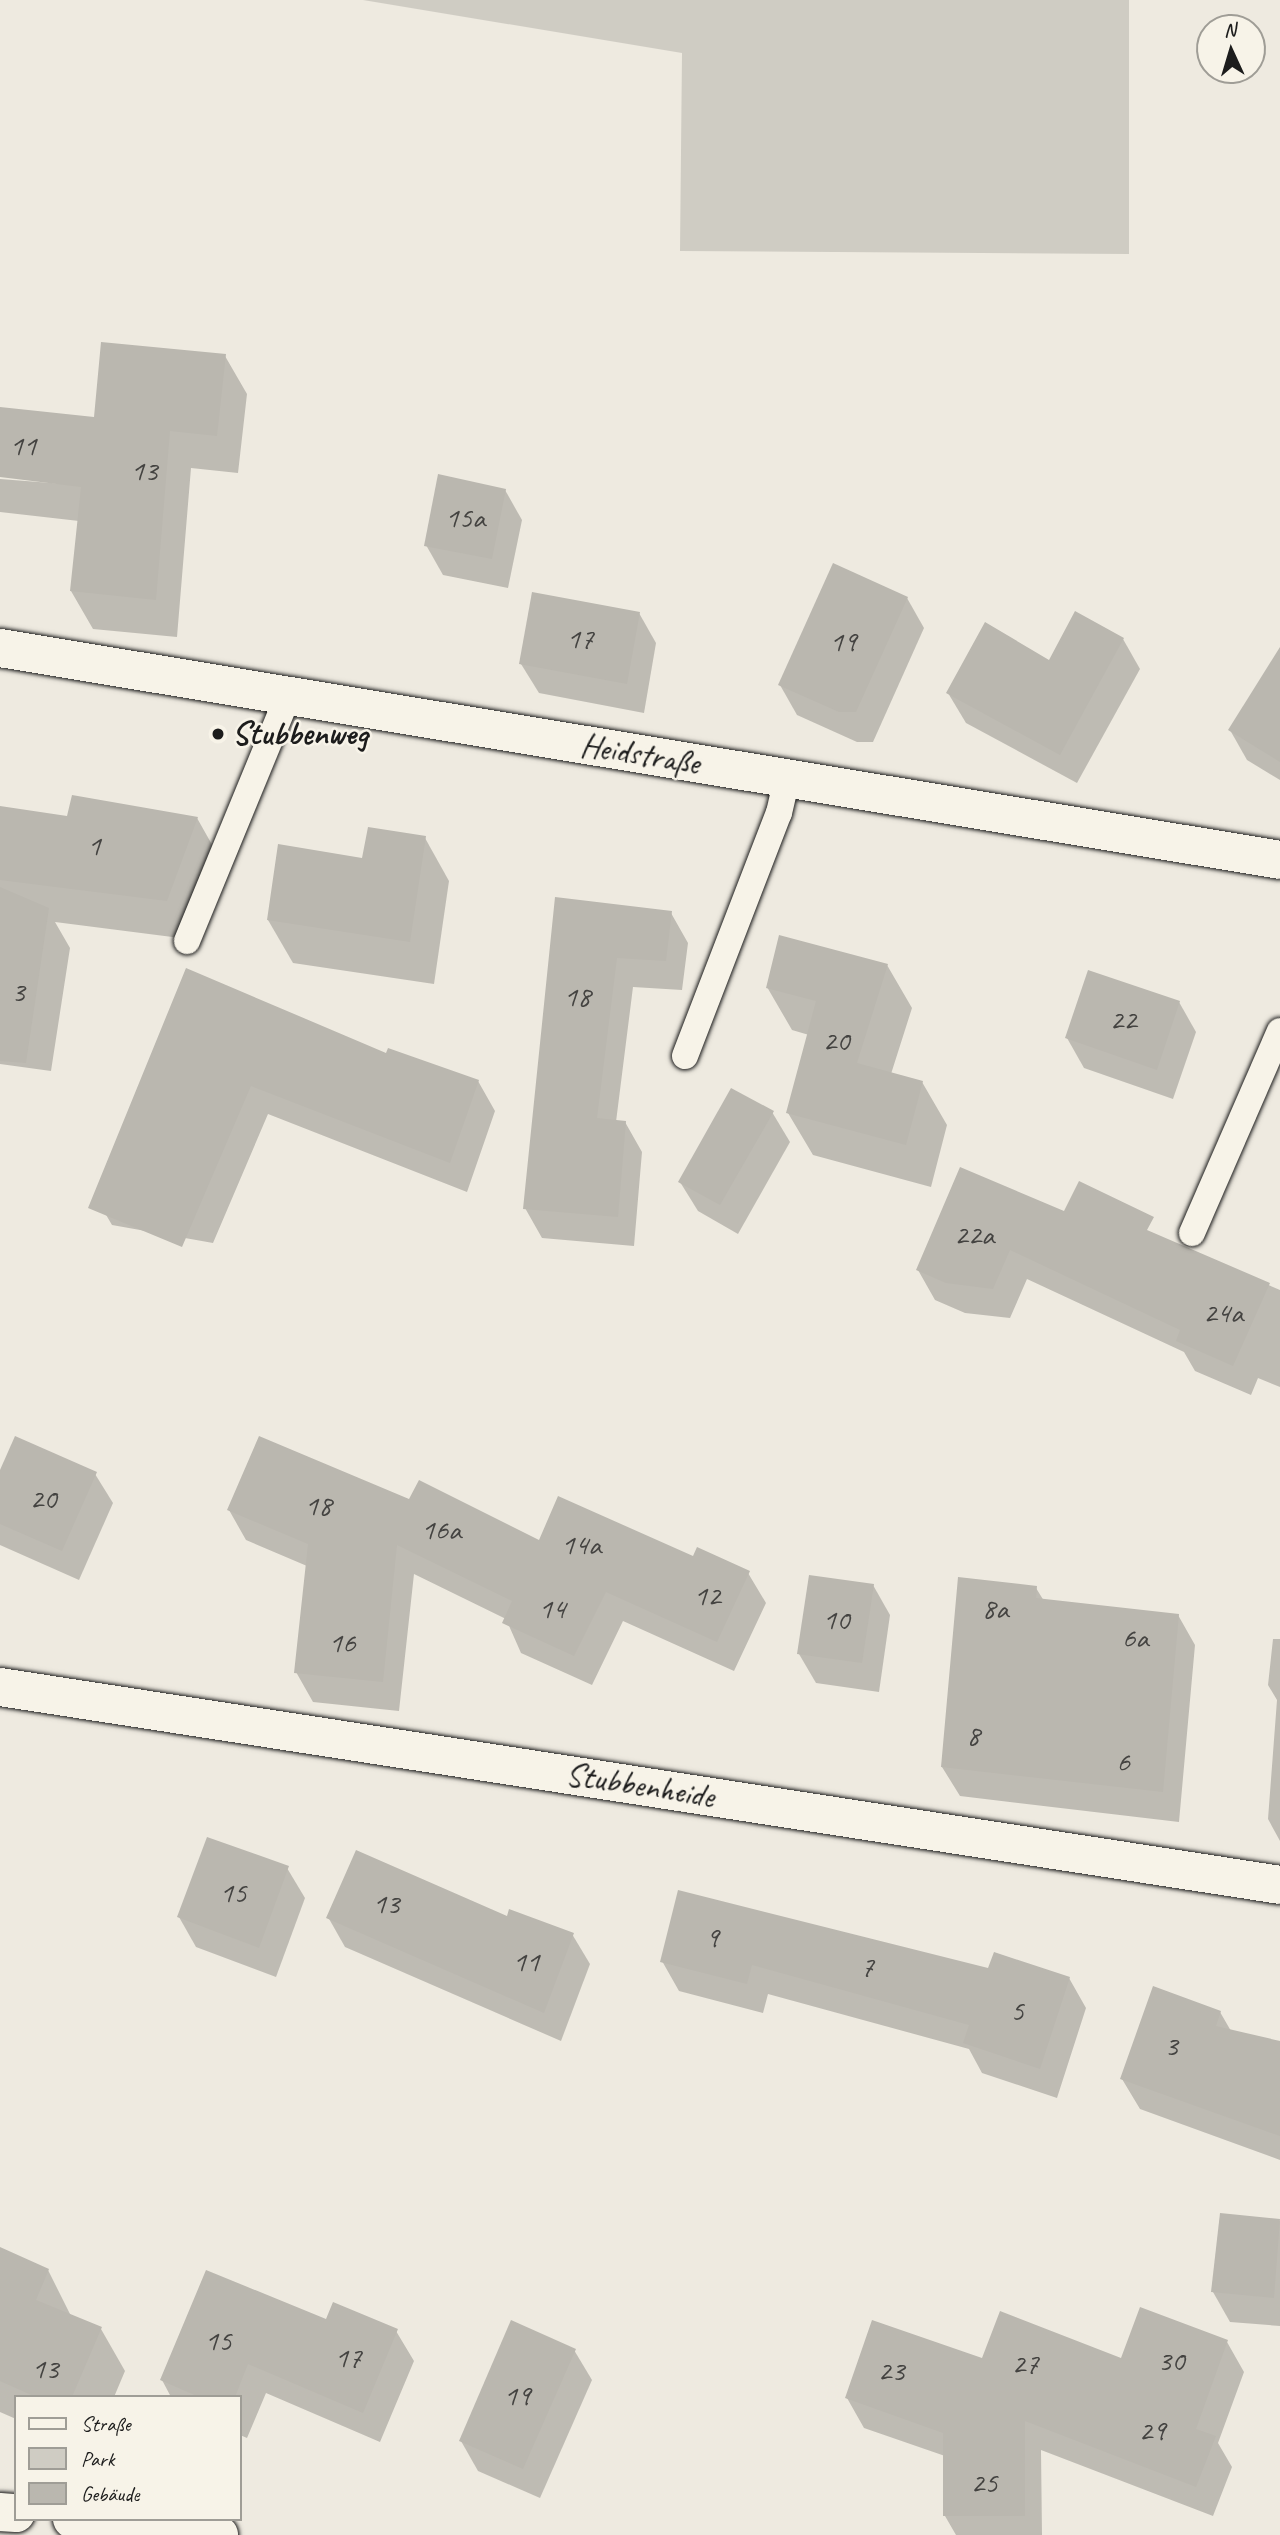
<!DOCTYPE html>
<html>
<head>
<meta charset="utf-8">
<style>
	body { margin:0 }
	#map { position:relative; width:1280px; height:2535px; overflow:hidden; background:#eeeae0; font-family:Caveat,sans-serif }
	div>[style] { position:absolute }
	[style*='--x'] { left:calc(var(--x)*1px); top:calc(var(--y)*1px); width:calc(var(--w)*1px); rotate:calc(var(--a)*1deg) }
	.green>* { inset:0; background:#cfccc3 }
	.shadow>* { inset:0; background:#0003 }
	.building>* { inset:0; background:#bab7af }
	.roads { filter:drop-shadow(0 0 2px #1c1c1c) drop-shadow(0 0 2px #1c1c1c) }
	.service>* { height:26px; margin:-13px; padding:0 13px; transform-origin:13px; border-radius:13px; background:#f7f3e8 }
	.minor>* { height:38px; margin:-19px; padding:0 19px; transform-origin:19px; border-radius:19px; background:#f7f3e8 }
	.tertiary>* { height:38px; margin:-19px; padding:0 19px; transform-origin:19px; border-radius:19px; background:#f7f3e8 }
	.dots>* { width:19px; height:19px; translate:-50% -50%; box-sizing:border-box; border:4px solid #f7f3e8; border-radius:50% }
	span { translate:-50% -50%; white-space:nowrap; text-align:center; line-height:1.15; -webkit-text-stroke:5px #f7f3e8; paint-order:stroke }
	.number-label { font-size:30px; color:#444341 }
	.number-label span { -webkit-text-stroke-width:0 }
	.poi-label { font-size:33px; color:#1c1c1c; font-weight:700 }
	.left { translate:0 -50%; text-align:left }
	.street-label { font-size:33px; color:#1c1c1c }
	.legend { position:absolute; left:14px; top:2395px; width:228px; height:126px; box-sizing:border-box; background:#f7f3e8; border:2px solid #9f9d96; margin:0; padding:9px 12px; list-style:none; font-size:21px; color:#1c1c1c }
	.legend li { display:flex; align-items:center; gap:14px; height:35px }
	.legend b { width:35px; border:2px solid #9f9d96 }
	.north { position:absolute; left:1196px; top:14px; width:70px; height:70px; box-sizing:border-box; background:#f7f3e8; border:2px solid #9f9d96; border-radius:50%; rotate:356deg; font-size:19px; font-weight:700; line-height:28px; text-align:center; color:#1c1c1c }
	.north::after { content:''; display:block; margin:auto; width:24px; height:32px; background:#1c1c1c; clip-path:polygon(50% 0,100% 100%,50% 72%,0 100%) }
</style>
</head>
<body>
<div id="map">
	<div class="green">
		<i style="clip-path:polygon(363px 0,1129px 0,1129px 254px,680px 251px,682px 53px)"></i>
	</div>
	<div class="shadow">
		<i style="clip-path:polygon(225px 356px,247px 394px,238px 473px,191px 468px,177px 637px,93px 629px,71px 591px,79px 521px,0 512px,0 479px,90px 486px,0 475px,0 409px,95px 419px)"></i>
		<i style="clip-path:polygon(505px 490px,522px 520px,508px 588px,443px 575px,426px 545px)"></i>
		<i style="clip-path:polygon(907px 598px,924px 628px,873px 742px,857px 742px,797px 715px,780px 685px)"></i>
		<i style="clip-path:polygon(639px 613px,656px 643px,644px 713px,539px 693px,521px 664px)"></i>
		<i style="clip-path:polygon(1123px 639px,1140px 669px,1077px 783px,966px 723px,948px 693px)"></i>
		<i style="clip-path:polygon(1280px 671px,1280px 780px,1247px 760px,1230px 730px)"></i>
		<i style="clip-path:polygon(0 807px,68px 818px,197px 818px,219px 857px,188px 939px,55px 922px,70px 948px,51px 1071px,0 1064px)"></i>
		<i style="clip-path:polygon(425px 838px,449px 881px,434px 984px,293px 963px,268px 920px,363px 860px)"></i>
		<i style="clip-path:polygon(557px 899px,671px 913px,688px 943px,682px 990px,633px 987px,616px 1122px,625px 1122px,642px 1152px,634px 1246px,542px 1238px,525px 1208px)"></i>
		<i style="clip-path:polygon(887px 965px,912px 1008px,891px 1074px,922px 1082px,947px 1125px,931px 1187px,813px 1155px,788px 1113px,809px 1035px,792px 1030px,767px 987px)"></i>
		<i style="clip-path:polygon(187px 970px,387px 1056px,478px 1081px,495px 1111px,467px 1192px,268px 1114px,213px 1243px,112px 1225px,95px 1196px)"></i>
		<i style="clip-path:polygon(1179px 1002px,1196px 1032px,1173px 1099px,1084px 1068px,1067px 1038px)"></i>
		<i style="clip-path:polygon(772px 1112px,790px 1142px,738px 1234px,698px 1211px,680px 1182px)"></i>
		<i style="clip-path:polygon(1072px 1200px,1280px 1290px,1280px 1387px,1258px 1378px,1251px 1395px,1195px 1371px,1184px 1352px,1027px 1279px,1010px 1318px,965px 1313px,935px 1300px,918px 1270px,1065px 1214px)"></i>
		<i style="clip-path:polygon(0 1474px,95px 1474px,113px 1503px,79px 1580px,0 1545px)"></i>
		<i style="clip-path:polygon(410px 1502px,540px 1542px,694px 1558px,748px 1573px,766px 1603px,734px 1671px,623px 1621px,592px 1685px,521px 1653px,506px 1619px,414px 1574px,399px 1711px,313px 1702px,296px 1672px,307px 1566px,246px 1540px,229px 1510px)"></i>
		<i style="clip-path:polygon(873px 1585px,890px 1615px,879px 1692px,816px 1683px,799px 1654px)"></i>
		<i style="clip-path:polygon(1036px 1588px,1044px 1601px,1178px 1615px,1195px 1645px,1179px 1822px,960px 1796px,942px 1767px)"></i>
		<i style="clip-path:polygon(1273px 1639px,1280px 1639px,1280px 1841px,1268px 1819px,1277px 1700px,1268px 1685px)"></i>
		<i style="clip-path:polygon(287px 1868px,305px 1898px,276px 1977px,196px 1947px,179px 1917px)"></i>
		<i style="clip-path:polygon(328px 1917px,572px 1934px,590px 1964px,561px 2041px,345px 1947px)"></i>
		<i style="clip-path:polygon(662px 1961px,1069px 1978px,1086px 2008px,1057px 2098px,982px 2073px,969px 2049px,768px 1994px,763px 2013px,679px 1991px)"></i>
		<i style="clip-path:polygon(1220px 2012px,1231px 2031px,1280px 2043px,1280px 2160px,1140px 2109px,1122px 2079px)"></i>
		<i style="clip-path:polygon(1221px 2215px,1280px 2221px,1280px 2326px,1230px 2322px,1213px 2292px)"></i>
		<i style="clip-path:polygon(0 2249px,48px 2270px,71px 2316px,101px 2329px,125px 2371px,114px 2397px,16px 2397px,16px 2419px,0 2412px)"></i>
		<i style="clip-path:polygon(327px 2321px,396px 2331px,414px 2361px,380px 2442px,266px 2393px,247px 2438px,240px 2435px,240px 2397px,171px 2397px,162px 2380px)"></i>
		<i style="clip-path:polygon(1227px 2342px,1244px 2372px,1218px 2443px,1232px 2467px,1213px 2516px,1041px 2450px,1042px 2535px,956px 2535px,945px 2516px,945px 2456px,864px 2428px,847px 2398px,983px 2360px,1122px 2360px)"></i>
		<i style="clip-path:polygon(574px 2350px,592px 2380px,540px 2498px,478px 2471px,461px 2441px)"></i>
	</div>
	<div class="building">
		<i style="clip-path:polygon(101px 342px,226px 354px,217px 436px,170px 431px,156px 600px,70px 591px,81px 487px,0 477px,0 407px,94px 417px)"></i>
		<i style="clip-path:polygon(438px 474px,506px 489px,492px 559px,424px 546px)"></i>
		<i style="clip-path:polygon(833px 563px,908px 597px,856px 712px,839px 712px,778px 685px)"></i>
		<i style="clip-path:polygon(532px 592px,640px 612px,627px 684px,519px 664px)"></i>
		<i style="clip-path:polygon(1075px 611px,1124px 638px,1060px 755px,946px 693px,985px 622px,1049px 660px)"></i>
		<i style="clip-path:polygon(1280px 647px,1280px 762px,1228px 730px)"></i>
		<i style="clip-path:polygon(72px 795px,198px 817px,167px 901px,0 880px,0 806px,67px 816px)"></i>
		<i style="clip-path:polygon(368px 827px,426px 836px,410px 942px,267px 920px,278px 844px,362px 858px)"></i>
		<i style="clip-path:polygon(0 887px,49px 908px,26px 1063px,0 1061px)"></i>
		<i style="clip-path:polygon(555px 897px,672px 911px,666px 961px,617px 958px,597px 1118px,626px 1121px,618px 1217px,523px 1209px)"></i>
		<i style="clip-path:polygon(779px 935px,888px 964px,857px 1063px,923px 1081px,906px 1145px,786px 1113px,816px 1001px,766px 988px)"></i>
		<i style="clip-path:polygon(186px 968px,386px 1053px,388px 1048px,479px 1080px,450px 1163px,251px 1086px,182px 1247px,88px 1208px)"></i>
		<i style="clip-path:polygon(1088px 970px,1180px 1001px,1157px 1070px,1065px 1038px)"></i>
		<i style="clip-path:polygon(731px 1088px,774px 1111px,720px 1205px,678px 1182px)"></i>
		<i style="clip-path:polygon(960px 1167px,1064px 1211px,1079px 1181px,1154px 1217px,1147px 1230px,1270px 1283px,1233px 1366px,1176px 1341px,1180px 1330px,1010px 1250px,993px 1289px,946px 1283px,916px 1270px)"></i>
		<i style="clip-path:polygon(15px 1436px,97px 1472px,62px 1551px,0 1524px,0 1470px)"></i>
		<i style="clip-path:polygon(259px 1436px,409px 1499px,419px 1480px,539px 1540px,558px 1496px,693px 1556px,697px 1547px,750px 1571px,717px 1642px,606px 1592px,574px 1656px,502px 1623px,512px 1601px,397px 1545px,383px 1682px,294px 1673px,308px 1544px,227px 1510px)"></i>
		<i style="clip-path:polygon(809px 1575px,874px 1584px,862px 1663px,797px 1654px)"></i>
		<i style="clip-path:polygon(958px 1577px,1037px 1586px,1036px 1598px,1179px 1614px,1163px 1792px,941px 1767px)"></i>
		<i style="clip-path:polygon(207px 1837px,289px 1866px,259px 1948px,177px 1917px)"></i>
		<i style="clip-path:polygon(356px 1850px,507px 1916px,509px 1909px,574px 1933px,544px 2013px,326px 1918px)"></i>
		<i style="clip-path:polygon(678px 1890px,988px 1968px,994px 1952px,1070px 1977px,1040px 2069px,963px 2043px,969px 2025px,752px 1965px,747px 1984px,660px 1962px)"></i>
		<i style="clip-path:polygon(1153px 1986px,1221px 2011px,1216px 2026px,1280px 2041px,1280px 2136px,1120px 2079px)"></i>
		<i style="clip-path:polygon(1220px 2213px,1280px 2219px,1274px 2298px,1211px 2292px)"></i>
		<i style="clip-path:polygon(0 2247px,49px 2269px,36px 2300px,102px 2327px,72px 2397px,36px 2397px,0 2381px)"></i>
		<i style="clip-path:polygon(206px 2270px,326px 2319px,333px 2302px,398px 2329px,363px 2413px,248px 2364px,235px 2397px,199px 2397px,160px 2380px)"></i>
		<i style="clip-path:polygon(1140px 2307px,1228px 2340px,1196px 2429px,1216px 2436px,1196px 2487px,1025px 2421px,1025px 2516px,943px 2516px,943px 2433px,845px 2398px,872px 2320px,982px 2358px,1000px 2311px,1121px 2358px)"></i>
		<i style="clip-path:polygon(511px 2320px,576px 2349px,523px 2469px,459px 2441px)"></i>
	</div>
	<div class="roads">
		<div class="service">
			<i style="--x:187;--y:941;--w:263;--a:-67.6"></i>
			<i style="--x:685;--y:1056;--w:261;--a:-68.9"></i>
			<i style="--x:779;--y:813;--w:36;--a:-77"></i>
			<i style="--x:1192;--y:1233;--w:220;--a:-66.5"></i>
		</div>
		<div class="minor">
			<i style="--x:0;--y:1687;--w:1295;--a:8.79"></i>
			<i style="--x:0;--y:2512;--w:16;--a:4"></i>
			<i style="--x:72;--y:2519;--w:148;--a:6.2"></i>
		</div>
		<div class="tertiary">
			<i style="--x:0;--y:648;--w:1297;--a:9.4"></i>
		</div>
	</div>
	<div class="dots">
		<i style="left:218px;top:734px;background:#1c1c1c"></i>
	</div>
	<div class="number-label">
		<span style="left:23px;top:445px">11</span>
		<span style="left:144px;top:470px">13</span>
		<span style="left:465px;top:517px">15a</span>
		<span style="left:580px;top:638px">17</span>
		<span style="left:843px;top:641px">19</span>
		<span style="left:94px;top:845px">1</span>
		<span style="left:18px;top:991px">3</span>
		<span style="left:577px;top:996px">18</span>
		<span style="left:1123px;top:1019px">22</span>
		<span style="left:836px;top:1040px">20</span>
		<span style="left:974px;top:1234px">22a</span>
		<span style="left:1223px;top:1312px">24a</span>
		<span style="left:43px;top:1498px">20</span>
		<span style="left:318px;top:1505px">18</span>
		<span style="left:441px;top:1529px">16a</span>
		<span style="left:581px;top:1544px">14a</span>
		<span style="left:707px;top:1595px">12</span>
		<span style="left:552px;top:1608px">14</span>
		<span style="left:995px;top:1608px">8a</span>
		<span style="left:836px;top:1619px">10</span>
		<span style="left:1135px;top:1637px">6a</span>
		<span style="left:342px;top:1642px">16</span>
		<span style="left:973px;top:1735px">8</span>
		<span style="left:1123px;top:1761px">6</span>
		<span style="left:233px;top:1892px">15</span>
		<span style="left:386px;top:1903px">13</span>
		<span style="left:712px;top:1937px">9</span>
		<span style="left:526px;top:1961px">11</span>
		<span style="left:867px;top:1966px">7</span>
		<span style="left:1017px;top:2010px">5</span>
		<span style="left:1171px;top:2045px">3</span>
		<span style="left:218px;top:2340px">15</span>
		<span style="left:348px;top:2357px">17</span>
		<span style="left:1171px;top:2360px">30</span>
		<span style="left:1025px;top:2363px">27</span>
		<span style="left:45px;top:2368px">13</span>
		<span style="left:891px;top:2370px">23</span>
		<span style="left:517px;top:2395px">19</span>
		<span style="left:1152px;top:2430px">29</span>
		<span style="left:984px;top:2482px">25</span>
	</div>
	<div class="poi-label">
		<span class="left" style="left:232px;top:734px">Stubbenweg</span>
	</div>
	<div class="street-label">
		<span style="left:640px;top:755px;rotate:9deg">Heidstraße</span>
		<span style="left:640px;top:1786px;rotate:9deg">Stubbenheide</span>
	</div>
	<ul class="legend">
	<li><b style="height:9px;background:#f7f3e8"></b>Straße</li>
	<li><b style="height:19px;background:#cfccc3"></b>Park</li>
	<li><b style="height:19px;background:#bab7af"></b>Gebäude</li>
	</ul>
	<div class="north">N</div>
</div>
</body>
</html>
